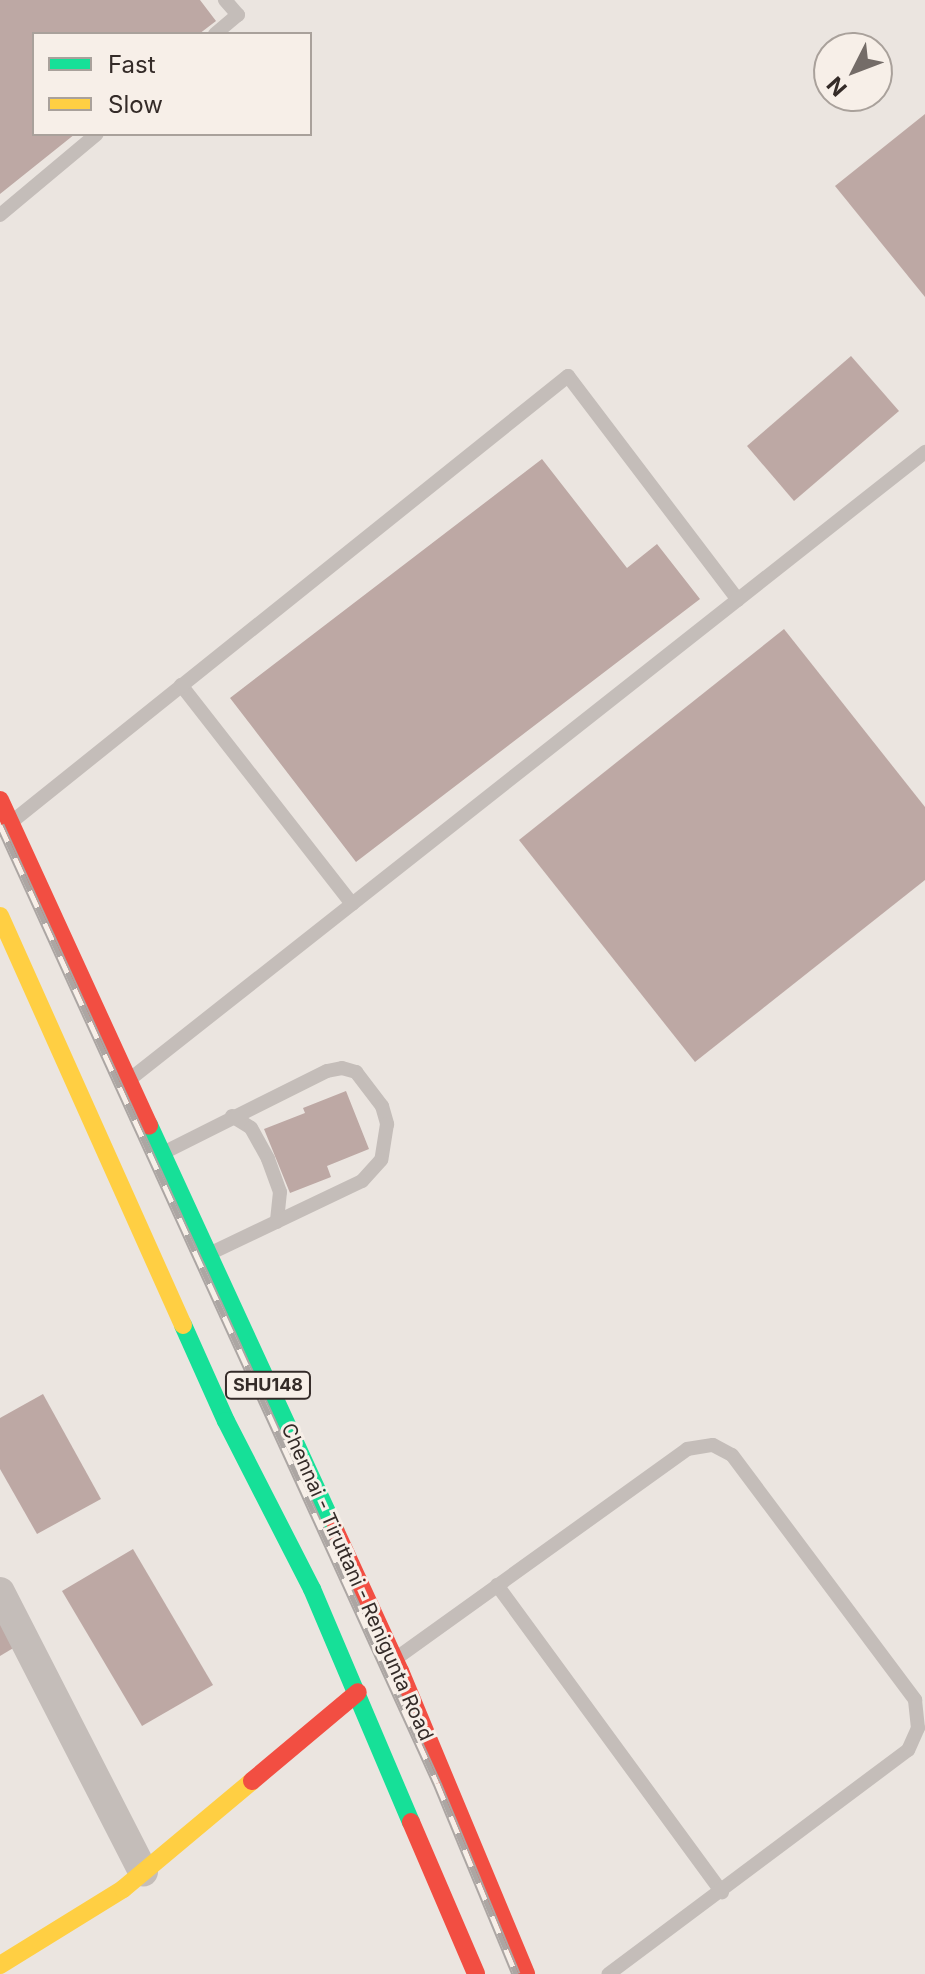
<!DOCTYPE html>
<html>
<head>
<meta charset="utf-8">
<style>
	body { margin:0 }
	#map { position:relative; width:925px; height:1974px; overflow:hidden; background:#ebe5e0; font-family:Inter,sans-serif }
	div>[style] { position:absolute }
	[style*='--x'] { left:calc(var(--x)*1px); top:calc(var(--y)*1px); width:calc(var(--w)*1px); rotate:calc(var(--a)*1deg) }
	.building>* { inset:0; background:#bda8a4 }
	.lane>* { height:14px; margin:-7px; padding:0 7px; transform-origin:7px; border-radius:7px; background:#c4bdb9 }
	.street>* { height:30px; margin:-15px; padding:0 15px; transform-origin:15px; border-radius:15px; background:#c4bdb9 }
	.fast>* { height:18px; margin:-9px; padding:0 9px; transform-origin:9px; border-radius:9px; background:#16e098 }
	.slow>* { height:18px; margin:-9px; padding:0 9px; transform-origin:9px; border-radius:9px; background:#ffcf43 }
	.jam>* { height:18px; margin:-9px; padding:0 9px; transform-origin:9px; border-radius:9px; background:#f24e42 }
	.rail>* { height:9px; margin-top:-4.5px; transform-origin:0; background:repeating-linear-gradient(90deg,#f7efe8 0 18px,#aca6a3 0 36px); box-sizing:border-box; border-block:2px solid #aca6a3 }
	span { translate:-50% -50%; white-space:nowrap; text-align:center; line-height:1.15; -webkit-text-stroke:6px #f7efe8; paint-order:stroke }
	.shield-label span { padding:2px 6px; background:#f7efe8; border:2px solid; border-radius:6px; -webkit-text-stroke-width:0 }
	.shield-label { font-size:18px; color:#342b28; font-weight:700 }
	.street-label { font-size:20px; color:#342b28 }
	.legend { position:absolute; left:32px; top:32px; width:280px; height:104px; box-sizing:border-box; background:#f7efe8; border:2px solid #a9a19b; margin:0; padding:10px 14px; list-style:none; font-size:24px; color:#342b28 }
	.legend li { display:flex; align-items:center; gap:16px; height:40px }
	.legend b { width:40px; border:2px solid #a9a19b }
	.north { position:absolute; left:813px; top:32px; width:80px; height:80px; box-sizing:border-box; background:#f7efe8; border:2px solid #a9a19b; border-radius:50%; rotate:228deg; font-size:22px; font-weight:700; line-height:32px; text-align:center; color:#342b28 }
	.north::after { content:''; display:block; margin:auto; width:28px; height:36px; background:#746c68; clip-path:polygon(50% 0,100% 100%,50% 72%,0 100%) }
</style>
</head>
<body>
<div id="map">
	<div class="building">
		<i style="clip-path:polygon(0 0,200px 0,216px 21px,199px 34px,34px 34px,34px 134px,75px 134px,0 194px)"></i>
		<i style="clip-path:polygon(925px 114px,925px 297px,835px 186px)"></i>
		<i style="clip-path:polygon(851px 356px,899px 411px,794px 501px,747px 446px)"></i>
		<i style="clip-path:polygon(542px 459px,627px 568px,657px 544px,700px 599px,356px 862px,230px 698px)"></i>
		<i style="clip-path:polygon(784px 629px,925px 807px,925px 880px,695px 1062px,519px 840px)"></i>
		<i style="clip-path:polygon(346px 1091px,369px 1149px,327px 1166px,331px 1177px,290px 1193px,264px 1129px,305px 1113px,303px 1108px)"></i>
		<i style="clip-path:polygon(43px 1394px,101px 1499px,37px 1534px,0 1469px,0 1418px)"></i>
		<i style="clip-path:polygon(133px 1549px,213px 1685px,142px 1726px,62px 1591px)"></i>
		<i style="clip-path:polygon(0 1619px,15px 1647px,0 1656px)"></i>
	</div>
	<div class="lane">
		<i style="--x:215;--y:34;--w:30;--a:-40"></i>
		<i style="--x:238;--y:15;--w:20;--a:-131"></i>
		<i style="--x:0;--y:215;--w:126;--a:-39.9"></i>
		<i style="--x:181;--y:685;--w:278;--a:52"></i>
		<i style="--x:14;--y:820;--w:710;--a:-38.71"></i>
		<i style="--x:568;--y:376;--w:281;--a:52.8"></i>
		<i style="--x:134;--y:1076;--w:1008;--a:-38.27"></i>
		<i style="--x:232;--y:1116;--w:22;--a:32"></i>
		<i style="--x:251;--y:1128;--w:35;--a:61"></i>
		<i style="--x:268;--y:1159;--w:35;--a:70"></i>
		<i style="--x:280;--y:1192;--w:30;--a:96"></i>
		<i style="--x:165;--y:1152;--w:181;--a:-26.6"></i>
		<i style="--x:327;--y:1071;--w:15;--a:-11"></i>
		<i style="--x:342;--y:1068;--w:15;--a:16"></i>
		<i style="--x:356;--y:1072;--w:43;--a:52.6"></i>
		<i style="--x:382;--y:1106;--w:19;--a:74"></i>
		<i style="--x:387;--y:1124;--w:36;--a:99"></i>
		<i style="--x:381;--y:1160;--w:28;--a:132"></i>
		<i style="--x:362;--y:1181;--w:165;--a:154.5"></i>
		<i style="--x:497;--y:1585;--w:381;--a:53.8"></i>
		<i style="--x:398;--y:1657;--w:356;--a:-35.7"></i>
		<i style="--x:687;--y:1449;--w:26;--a:-9"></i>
		<i style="--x:713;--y:1445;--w:21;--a:28"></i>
		<i style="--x:732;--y:1455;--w:306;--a:53.2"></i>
		<i style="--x:915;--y:1700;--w:28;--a:84"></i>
		<i style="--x:918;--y:1728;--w:24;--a:114"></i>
		<i style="--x:908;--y:1750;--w:374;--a:143.2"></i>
	</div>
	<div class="street">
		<i style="--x:0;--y:1592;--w:314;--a:62.9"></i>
	</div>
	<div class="fast">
		<i style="--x:149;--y:1125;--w:446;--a:65.3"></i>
		<i style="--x:183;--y:1325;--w:105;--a:65.9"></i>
		<i style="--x:226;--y:1421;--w:189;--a:62.9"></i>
		<i style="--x:312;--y:1589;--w:253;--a:67"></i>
	</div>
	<div class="slow">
		<i style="--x:0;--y:916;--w:448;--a:65.9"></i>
		<i style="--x:0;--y:1965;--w:145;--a:-31.7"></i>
		<i style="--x:123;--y:1889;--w:168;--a:-39.9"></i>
	</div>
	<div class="jam">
		<i style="--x:0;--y:800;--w:358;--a:65.4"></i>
		<i style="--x:335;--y:1530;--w:155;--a:65.3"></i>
		<i style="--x:400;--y:1671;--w:328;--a:67.4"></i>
		<i style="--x:252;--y:1781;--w:138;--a:-40"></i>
		<i style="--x:411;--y:1822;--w:165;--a:66.8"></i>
	</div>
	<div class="rail">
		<i style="--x:0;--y:825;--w:1053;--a:65.48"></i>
		<i style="--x:437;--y:1783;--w:207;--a:67.5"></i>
	</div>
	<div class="shield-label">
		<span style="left:268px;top:1385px">SHU148</span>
	</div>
	<div class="street-label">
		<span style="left:357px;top:1582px;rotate:66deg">Chennai - Tiruttani - Renigunta Road</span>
	</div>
	<ul class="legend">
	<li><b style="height:10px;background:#16e098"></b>Fast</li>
	<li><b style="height:10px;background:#ffcf43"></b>Slow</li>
	</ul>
	<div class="north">N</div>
</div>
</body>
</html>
